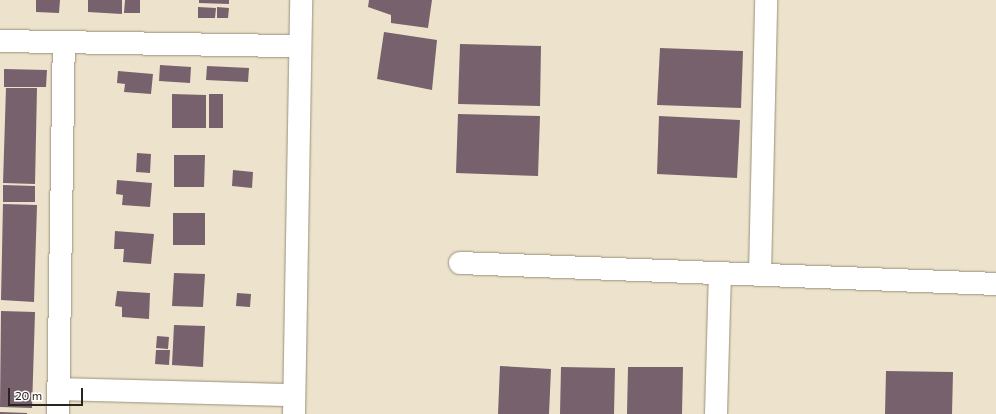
<!DOCTYPE html>
<html>
<head>
<meta charset="utf-8">
<style>
	body { margin:0 }
	#map { position:relative; width:996px; height:414px; overflow:hidden; background:#ede3cc; font-family:Commissioner,sans-serif }
	div>[style] { position:absolute }
	[style*='--x'] { left:calc(var(--x)*1px); top:calc(var(--y)*1px); width:calc(var(--w)*1px); rotate:calc(var(--a)*1deg) }
	.building>* { inset:0; background:#77616c }
	.roads { filter:drop-shadow(0 0 1px #99907b) drop-shadow(0 0 1px #99907b) }
	.minor>* { height:22px; margin:-11px; padding:0 11px; transform-origin:11px; border-radius:11px; background:#fff }
	span { translate:-50% -50%; white-space:nowrap; text-align:center; line-height:1.15; -webkit-text-stroke:4px #fff; paint-order:stroke }
	.scale { position:absolute; left:8px; top:388px; width:75px; height:18px; box-sizing:border-box; border:2px solid #29251d; border-top:0; padding-left:5px; font-size:12px; line-height:14px; white-space:nowrap; color:#29251d; -webkit-text-stroke:3px #fff; paint-order:stroke }
</style>
</head>
<body>
<div id="map">
	<div class="building">
		<i style="clip-path:polygon(36px 0,60px 0,59px 13px,36px 12px)"></i>
		<i style="clip-path:polygon(88px 0,122px 0,122px 14px,88px 12px)"></i>
		<i style="clip-path:polygon(125px 0,140px 0,140px 13px,124px 13px)"></i>
		<i style="clip-path:polygon(199px 0,229px 0,229px 4px,199px 3px)"></i>
		<i style="clip-path:polygon(369px 0,432px 0,428px 28px,391px 23px,391px 15px,368px 7px)"></i>
		<i style="clip-path:polygon(198px 7px,216px 8px,215px 18px,198px 18px)"></i>
		<i style="clip-path:polygon(217px 7px,229px 8px,228px 18px,217px 18px)"></i>
		<i style="clip-path:polygon(384px 32px,437px 40px,432px 90px,377px 79px)"></i>
		<i style="clip-path:polygon(460px 44px,541px 46px,540px 106px,458px 104px)"></i>
		<i style="clip-path:polygon(660px 48px,743px 51px,741px 108px,657px 105px)"></i>
		<i style="clip-path:polygon(160px 65px,191px 67px,190px 83px,159px 81px)"></i>
		<i style="clip-path:polygon(207px 66px,249px 68px,248px 82px,206px 80px)"></i>
		<i style="clip-path:polygon(4px 69px,47px 70px,46px 87px,4px 87px)"></i>
		<i style="clip-path:polygon(118px 71px,153px 74px,151px 94px,124px 92px,125px 84px,117px 83px)"></i>
		<i style="clip-path:polygon(6px 88px,37px 88px,35px 184px,3px 183px)"></i>
		<i style="clip-path:polygon(172px 94px,206px 95px,206px 128px,172px 128px)"></i>
		<i style="clip-path:polygon(209px 94px,223px 94px,223px 128px,209px 128px)"></i>
		<i style="clip-path:polygon(458px 114px,540px 116px,538px 176px,456px 173px)"></i>
		<i style="clip-path:polygon(659px 116px,740px 120px,737px 178px,657px 174px)"></i>
		<i style="clip-path:polygon(137px 153px,151px 154px,150px 173px,136px 172px)"></i>
		<i style="clip-path:polygon(174px 155px,205px 155px,204px 187px,174px 187px)"></i>
		<i style="clip-path:polygon(233px 170px,253px 172px,252px 188px,232px 186px)"></i>
		<i style="clip-path:polygon(117px 180px,152px 183px,150px 207px,122px 205px,123px 195px,116px 194px)"></i>
		<i style="clip-path:polygon(3px 185px,35px 186px,35px 202px,3px 202px)"></i>
		<i style="clip-path:polygon(3px 204px,37px 205px,34px 302px,1px 300px)"></i>
		<i style="clip-path:polygon(173px 213px,205px 213px,205px 245px,173px 245px)"></i>
		<i style="clip-path:polygon(115px 231px,154px 234px,151px 264px,123px 262px,124px 249px,114px 249px)"></i>
		<i style="clip-path:polygon(174px 273px,205px 274px,203px 307px,172px 306px)"></i>
		<i style="clip-path:polygon(117px 291px,150px 293px,149px 319px,122px 317px,122px 307px,115px 306px)"></i>
		<i style="clip-path:polygon(237px 293px,251px 294px,250px 307px,236px 306px)"></i>
		<i style="clip-path:polygon(1px 311px,35px 312px,32px 408px,0 407px)"></i>
		<i style="clip-path:polygon(174px 325px,205px 326px,203px 367px,172px 365px)"></i>
		<i style="clip-path:polygon(157px 336px,169px 337px,168px 349px,156px 348px)"></i>
		<i style="clip-path:polygon(156px 350px,170px 350px,169px 365px,155px 364px)"></i>
		<i style="clip-path:polygon(500px 366px,551px 369px,549px 414px,498px 414px)"></i>
		<i style="clip-path:polygon(561px 367px,615px 368px,614px 414px,560px 414px)"></i>
		<i style="clip-path:polygon(628px 367px,683px 367px,682px 414px,627px 414px)"></i>
		<i style="clip-path:polygon(886px 371px,953px 372px,952px 414px,885px 414px)"></i>
		<i style="clip-path:polygon(0 412px,27px 413px,27px 414px,0 414px)"></i>
	</div>
	<div class="roads">
		<div class="minor">
			<i style="--x:0;--y:41;--w:298;--a:1"></i>
			<i style="--x:460;--y:263;--w:536;--a:2.24"></i>
			<i style="--x:760;--y:274;--w:274;--a:-88.7"></i>
			<i style="--x:58;--y:389;--w:236;--a:1.5"></i>
			<i style="--x:58;--y:414;--w:372;--a:-89.1"></i>
			<i style="--x:294;--y:414;--w:414;--a:-89"></i>
			<i style="--x:716;--y:414;--w:141;--a:-88.4"></i>
		</div>
	</div>
	<div class="scale">20 m</div>
</div>
</body>
</html>
